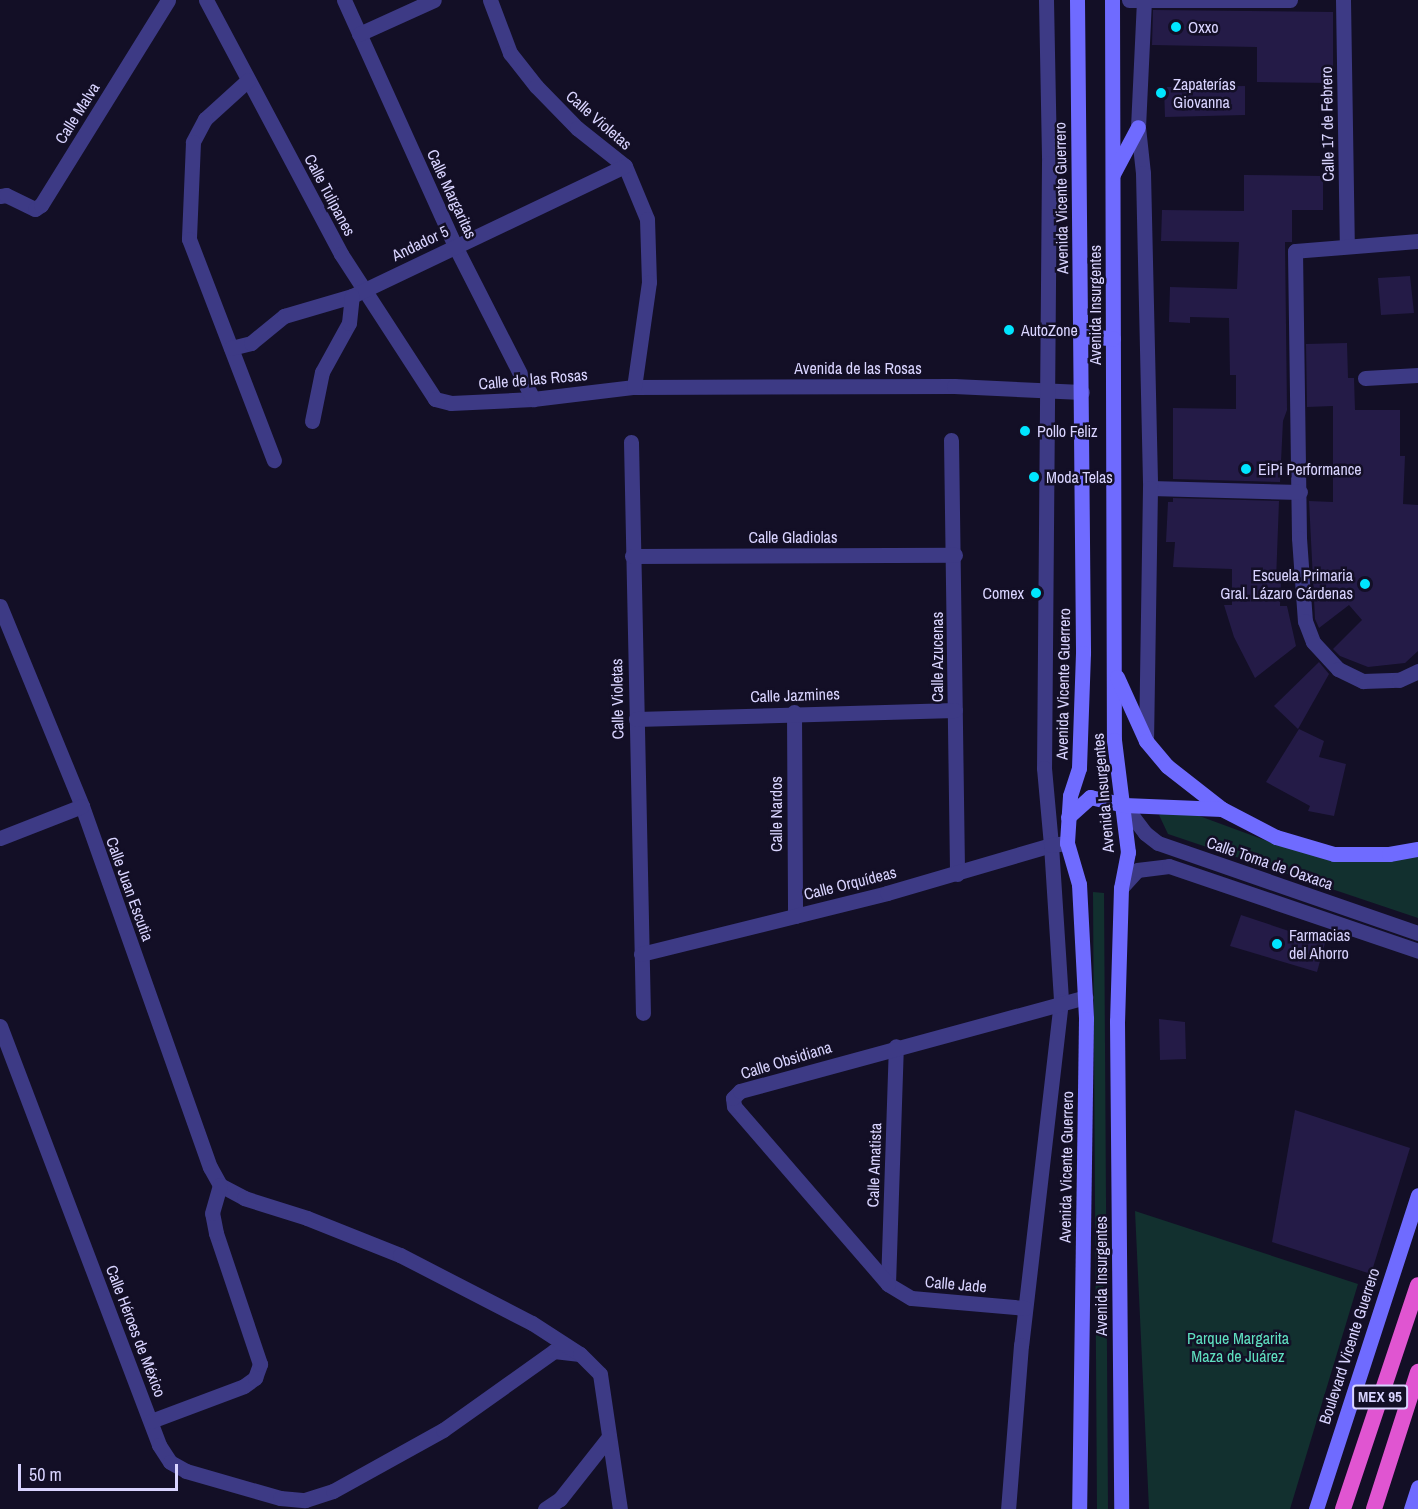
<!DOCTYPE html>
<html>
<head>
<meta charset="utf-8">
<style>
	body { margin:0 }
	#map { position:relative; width:1418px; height:1509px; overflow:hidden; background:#130f26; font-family:"Archivo Narrow",sans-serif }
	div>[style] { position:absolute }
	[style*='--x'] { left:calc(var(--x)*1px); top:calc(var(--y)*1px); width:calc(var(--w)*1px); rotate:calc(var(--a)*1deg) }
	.green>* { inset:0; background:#12302f }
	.building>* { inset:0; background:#241b47 }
	.minor>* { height:15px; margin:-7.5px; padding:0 7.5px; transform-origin:7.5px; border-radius:7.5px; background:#3d3a85 }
	.tertiary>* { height:15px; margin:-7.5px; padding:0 7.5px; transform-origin:7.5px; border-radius:7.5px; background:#3d3a85 }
	.secondary>* { height:15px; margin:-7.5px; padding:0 7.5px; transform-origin:7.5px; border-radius:7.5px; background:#6f6bff }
	.trunk>* { height:16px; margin:-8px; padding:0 8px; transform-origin:8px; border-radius:8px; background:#e055d1 }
	.dots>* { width:16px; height:16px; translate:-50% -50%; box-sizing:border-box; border:3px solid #130f26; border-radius:50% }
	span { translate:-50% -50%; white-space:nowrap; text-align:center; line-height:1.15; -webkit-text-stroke:5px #130f26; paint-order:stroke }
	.shield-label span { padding:2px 4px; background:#130f26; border:2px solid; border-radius:4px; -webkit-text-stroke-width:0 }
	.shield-label { font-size:15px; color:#d9d4ff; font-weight:700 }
	.poi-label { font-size:16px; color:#d9d4ff }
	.left { translate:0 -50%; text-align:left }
	.right { translate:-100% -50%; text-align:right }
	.street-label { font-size:16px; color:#d9d4ff }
	.park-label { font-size:16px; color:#5fe0c0 }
	.scale { position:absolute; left:18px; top:1464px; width:160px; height:27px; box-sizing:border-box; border:3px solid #d9d4ff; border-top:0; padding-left:8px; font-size:18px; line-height:21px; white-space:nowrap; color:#d9d4ff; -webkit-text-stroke:4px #130f26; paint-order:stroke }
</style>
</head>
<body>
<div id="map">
	<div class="green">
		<i style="clip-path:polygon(1175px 807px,1281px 846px,1418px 850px,1418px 918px,1168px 834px,1159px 815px)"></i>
		<i style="clip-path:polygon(1093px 892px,1104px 893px,1108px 1509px,1097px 1509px)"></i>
		<i style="clip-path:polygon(1135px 1211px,1358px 1284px,1290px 1509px,1149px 1509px)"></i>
	</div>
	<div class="building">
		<i style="clip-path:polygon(1153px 10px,1333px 12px,1333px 83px,1257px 82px,1257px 47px,1152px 45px)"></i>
		<i style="clip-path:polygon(1245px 86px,1245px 115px,1165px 117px,1164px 87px)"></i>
		<i style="clip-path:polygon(1244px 175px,1323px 176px,1323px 210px,1292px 210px,1292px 242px,1285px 242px,1287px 410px,1283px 421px,1280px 482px,1173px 479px,1173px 408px,1236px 409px,1236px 375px,1230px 375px,1229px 318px,1190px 317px,1190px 323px,1169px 322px,1170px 287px,1237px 289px,1239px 242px,1161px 241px,1162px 210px,1244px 211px)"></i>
		<i style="clip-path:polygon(1410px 276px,1414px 313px,1381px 315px,1378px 278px)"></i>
		<i style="clip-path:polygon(1347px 343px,1348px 378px,1354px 378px,1355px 410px,1400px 410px,1400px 456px,1405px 456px,1403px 504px,1418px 505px,1418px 651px,1405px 663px,1368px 667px,1340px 656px,1333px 649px,1362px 620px,1349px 605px,1319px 628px,1315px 619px,1309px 501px,1333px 502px,1333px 406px,1307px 407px,1306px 344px)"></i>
		<i style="clip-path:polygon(1173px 498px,1279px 501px,1276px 581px,1281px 582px,1280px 606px,1287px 606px,1296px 646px,1255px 678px,1234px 637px,1224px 605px,1232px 605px,1232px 569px,1173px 567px,1175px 542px,1166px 542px,1168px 502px,1173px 502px)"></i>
		<i style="clip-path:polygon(1319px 662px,1329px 674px,1298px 729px,1274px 706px)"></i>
		<i style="clip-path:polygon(1299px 729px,1324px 741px,1319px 757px,1346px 764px,1334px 816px,1308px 811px,1310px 806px,1266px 782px)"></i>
		<i style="clip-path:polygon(1241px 915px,1325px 943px,1317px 972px,1230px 946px)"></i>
		<i style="clip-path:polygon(1159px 1019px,1185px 1022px,1186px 1059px,1160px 1060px)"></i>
		<i style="clip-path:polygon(1295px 1110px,1410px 1148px,1371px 1274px,1272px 1242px)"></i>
	</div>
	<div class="minor">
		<i style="--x:206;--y:0;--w:288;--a:62"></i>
		<i style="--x:341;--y:254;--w:173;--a:57"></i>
		<i style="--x:435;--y:399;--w:16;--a:14"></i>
		<i style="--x:451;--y:403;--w:82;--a:-2.8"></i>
		<i style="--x:533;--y:399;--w:102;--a:-6.8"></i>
		<i style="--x:634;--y:387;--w:320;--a:-0.2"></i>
		<i style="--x:954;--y:386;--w:128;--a:2.7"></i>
		<i style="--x:344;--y:0;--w:270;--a:65.7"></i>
		<i style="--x:455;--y:246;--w:172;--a:63"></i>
		<i style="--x:490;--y:0;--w:57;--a:69.3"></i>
		<i style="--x:510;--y:53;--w:42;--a:51.8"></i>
		<i style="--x:536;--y:86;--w:59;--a:45.7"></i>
		<i style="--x:577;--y:128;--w:61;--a:38.4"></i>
		<i style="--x:625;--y:166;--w:57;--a:67.5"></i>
		<i style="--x:647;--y:219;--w:63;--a:88.2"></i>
		<i style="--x:649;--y:282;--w:106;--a:98.1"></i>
		<i style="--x:1129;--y:0;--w:161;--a:0"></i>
		<i style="--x:1343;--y:0;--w:246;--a:89.1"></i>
		<i style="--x:359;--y:34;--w:82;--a:-24.4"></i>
		<i style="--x:248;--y:80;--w:58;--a:137.8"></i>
		<i style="--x:205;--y:119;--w:26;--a:118"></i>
		<i style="--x:193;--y:142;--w:97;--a:92.4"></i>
		<i style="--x:189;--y:239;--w:237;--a:69"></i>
		<i style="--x:0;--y:196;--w:6;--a:-9"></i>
		<i style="--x:6;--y:195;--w:32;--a:26"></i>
		<i style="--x:35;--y:209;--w:7;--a:-34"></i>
		<i style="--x:41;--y:205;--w:241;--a:-58.2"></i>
		<i style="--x:1418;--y:241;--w:123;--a:175.4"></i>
		<i style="--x:1295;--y:251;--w:287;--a:89.2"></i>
		<i style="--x:1299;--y:538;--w:83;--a:85.9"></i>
		<i style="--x:1305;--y:621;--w:22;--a:69"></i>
		<i style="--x:1313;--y:642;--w:37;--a:47"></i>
		<i style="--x:1338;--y:669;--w:28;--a:26"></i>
		<i style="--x:1363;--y:681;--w:36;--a:-2"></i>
		<i style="--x:1399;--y:680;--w:21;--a:-25"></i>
		<i style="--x:231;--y:348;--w:21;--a:-14"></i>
		<i style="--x:251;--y:343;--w:43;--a:-39.3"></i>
		<i style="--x:284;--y:316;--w:71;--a:-16.4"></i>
		<i style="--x:352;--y:296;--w:302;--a:-25.5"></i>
		<i style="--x:1365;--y:378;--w:53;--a:-3.2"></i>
		<i style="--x:312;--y:421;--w:50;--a:-78.5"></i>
		<i style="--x:322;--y:372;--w:56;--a:-61.1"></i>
		<i style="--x:349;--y:323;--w:27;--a:-84"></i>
		<i style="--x:951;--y:440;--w:434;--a:89.2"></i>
		<i style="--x:631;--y:442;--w:571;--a:88.8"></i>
		<i style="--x:1150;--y:488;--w:150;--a:1.5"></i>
		<i style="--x:632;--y:556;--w:323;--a:-0.2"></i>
		<i style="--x:0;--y:606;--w:216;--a:67.7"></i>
		<i style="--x:82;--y:806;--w:383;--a:70.5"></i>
		<i style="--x:210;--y:1167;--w:21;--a:61"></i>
		<i style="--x:794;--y:712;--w:204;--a:89.7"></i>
		<i style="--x:636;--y:719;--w:319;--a:-1.6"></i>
		<i style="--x:0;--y:838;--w:88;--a:-21.3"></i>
		<i style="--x:641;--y:954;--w:253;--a:-13.9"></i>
		<i style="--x:887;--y:893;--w:171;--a:-16.3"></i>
		<i style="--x:1051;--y:845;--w:156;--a:86.3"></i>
		<i style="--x:1061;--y:1001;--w:346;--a:96.6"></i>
		<i style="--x:1021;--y:1345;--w:165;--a:94.5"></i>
		<i style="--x:0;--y:1026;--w:448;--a:69.2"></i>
		<i style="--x:159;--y:1445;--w:20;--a:57"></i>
		<i style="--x:170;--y:1462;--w:18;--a:29"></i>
		<i style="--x:186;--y:1471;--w:98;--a:16"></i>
		<i style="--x:280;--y:1498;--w:25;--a:5"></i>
		<i style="--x:305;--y:1500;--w:29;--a:-18"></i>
		<i style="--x:333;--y:1491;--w:126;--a:-29"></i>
		<i style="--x:443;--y:1430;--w:136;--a:-35.4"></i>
		<i style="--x:554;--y:1351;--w:26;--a:7"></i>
		<i style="--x:220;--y:1185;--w:27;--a:28"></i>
		<i style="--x:244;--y:1198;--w:66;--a:17.6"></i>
		<i style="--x:307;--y:1218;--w:100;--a:21.7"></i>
		<i style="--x:400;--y:1255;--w:148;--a:27.3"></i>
		<i style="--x:532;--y:1323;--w:57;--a:32.9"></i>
		<i style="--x:580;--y:1354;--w:28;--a:45"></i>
		<i style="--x:600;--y:1374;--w:136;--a:81.6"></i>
		<i style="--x:888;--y:1284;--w:238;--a:-88.1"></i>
		<i style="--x:1025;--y:1308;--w:114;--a:-175"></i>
		<i style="--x:911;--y:1298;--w:27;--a:-149"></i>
		<i style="--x:888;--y:1284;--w:235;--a:-130.9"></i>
		<i style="--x:734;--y:1106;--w:8;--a:-97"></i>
		<i style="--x:733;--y:1098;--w:10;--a:-45"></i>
		<i style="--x:740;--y:1091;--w:358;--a:-15.2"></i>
		<i style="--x:151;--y:1421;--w:99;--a:-20.6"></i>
		<i style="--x:244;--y:1386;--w:14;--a:-36"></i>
		<i style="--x:255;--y:1378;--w:15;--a:-70"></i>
		<i style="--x:260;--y:1364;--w:138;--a:-108.6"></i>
		<i style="--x:216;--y:1233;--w:20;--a:-101"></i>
		<i style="--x:212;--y:1213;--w:29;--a:-74"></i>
		<i style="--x:545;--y:1509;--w:18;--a:-34"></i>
		<i style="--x:560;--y:1499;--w:79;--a:-51.7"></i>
	</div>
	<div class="tertiary">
		<i style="--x:1046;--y:0;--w:163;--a:88.9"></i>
		<i style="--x:1049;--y:163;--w:605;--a:90.47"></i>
		<i style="--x:1044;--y:768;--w:77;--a:84.8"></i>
		<i style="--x:1051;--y:845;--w:16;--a:-7"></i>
		<i style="--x:1144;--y:0;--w:127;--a:92.7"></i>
		<i style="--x:1138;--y:127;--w:46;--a:83.8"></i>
		<i style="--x:1143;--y:173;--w:315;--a:88.7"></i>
		<i style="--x:1150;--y:488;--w:253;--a:90.9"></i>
		<i style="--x:1124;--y:805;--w:35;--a:53"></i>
		<i style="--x:1145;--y:833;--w:16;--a:38"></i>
		<i style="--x:1158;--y:843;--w:275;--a:19.1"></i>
		<i style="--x:1121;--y:888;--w:24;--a:-48"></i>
		<i style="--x:1137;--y:870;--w:32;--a:-7"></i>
		<i style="--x:1169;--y:866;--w:263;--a:18.8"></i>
	</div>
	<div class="secondary">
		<i style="--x:1077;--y:0;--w:653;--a:89.47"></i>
		<i style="--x:1083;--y:653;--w:115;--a:92"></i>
		<i style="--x:1079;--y:768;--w:29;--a:108"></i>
		<i style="--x:1070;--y:796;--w:47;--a:93.7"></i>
		<i style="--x:1067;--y:843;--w:43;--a:73.7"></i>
		<i style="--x:1079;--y:884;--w:135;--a:87"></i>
		<i style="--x:1086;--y:1019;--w:490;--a:90.8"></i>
		<i style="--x:1112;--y:0;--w:740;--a:89.85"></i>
		<i style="--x:1114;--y:740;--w:113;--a:82.9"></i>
		<i style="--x:1128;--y:852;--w:37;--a:101"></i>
		<i style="--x:1121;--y:888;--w:133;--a:91.7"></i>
		<i style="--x:1117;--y:1021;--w:488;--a:89.5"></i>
		<i style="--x:1113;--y:174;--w:53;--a:-62"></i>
		<i style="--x:1081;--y:336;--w:32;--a:4"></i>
		<i style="--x:1117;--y:677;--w:70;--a:65.6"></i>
		<i style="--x:1146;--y:741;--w:33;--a:50"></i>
		<i style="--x:1167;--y:766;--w:70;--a:38"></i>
		<i style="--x:1222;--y:809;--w:61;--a:27.4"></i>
		<i style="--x:1276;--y:837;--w:60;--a:16.3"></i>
		<i style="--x:1334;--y:854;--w:55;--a:0"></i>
		<i style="--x:1389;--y:854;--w:29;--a:-10"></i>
		<i style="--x:1068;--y:817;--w:30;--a:-42"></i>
		<i style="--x:1090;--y:797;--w:35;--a:13"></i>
		<i style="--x:1124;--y:805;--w:98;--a:2.3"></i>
		<i style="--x:1316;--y:1509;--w:330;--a:-72"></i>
		<i style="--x:1411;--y:1509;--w:23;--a:-72"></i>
	</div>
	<div class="trunk">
		<i style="--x:1343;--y:1509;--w:236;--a:-71.5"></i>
		<i style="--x:1374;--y:1509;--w:144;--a:-72.2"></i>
	</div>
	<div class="dots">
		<i style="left:1176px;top:27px;background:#00e5ff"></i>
		<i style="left:1161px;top:93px;background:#00e5ff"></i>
		<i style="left:1009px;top:330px;background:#00e5ff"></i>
		<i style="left:1025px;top:431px;background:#00e5ff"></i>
		<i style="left:1246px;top:469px;background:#00e5ff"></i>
		<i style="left:1034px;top:477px;background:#00e5ff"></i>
		<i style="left:1365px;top:584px;background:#00e5ff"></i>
		<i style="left:1036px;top:593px;background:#00e5ff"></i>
		<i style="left:1277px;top:944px;background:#00e5ff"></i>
	</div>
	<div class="shield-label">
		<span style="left:1380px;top:1397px">MEX 95</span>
	</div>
	<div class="poi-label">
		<span class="left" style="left:1188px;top:27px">Oxxo</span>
		<span class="left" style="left:1173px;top:93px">Zapaterías<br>Giovanna</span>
		<span class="left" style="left:1021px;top:330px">AutoZone</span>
		<span class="left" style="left:1037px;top:431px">Pollo Feliz</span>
		<span class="left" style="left:1258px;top:469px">EiPi Performance</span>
		<span class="left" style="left:1046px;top:477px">Moda Telas</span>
		<span class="right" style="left:1353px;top:584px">Escuela Primaria<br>Gral. Lázaro Cárdenas</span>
		<span class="right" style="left:1024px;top:593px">Comex</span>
		<span class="left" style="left:1289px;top:944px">Farmacias<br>del Ahorro</span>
	</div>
	<div class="street-label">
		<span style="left:77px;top:113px;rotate:-58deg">Calle Malva</span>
		<span style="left:599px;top:120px;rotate:41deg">Calle Violetas</span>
		<span style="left:1327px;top:124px;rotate:-91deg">Calle 17 de Febrero</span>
		<span style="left:452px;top:194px;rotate:65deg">Calle Margaritas</span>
		<span style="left:330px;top:195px;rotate:62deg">Calle Tulipanes</span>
		<span style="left:1061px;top:198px;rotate:-91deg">Avenida Vicente Guerrero</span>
		<span style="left:420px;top:243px;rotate:-26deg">Andador 5</span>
		<span style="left:1095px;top:305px;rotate:-90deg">Avenida Insurgentes</span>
		<span style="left:858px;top:368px">Avenida de las Rosas</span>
		<span style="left:533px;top:379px;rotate:-5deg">Calle de las Rosas</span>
		<span style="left:793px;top:537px">Calle Gladiolas</span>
		<span style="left:937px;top:657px;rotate:-90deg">Calle Azucenas</span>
		<span style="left:1063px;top:684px;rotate:-89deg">Avenida Vicente Guerrero</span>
		<span style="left:795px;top:695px;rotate:-2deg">Calle Jazmines</span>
		<span style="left:617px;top:699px;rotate:-91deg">Calle Violetas</span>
		<span style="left:1103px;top:793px;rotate:-95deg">Avenida Insurgentes</span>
		<span style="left:776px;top:814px;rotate:-90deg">Calle Nardos</span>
		<span style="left:1270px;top:863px;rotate:19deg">Calle Toma de Oaxaca</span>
		<span style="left:850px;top:883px;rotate:-14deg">Calle Orquídeas</span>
		<span style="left:130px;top:889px;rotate:70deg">Calle Juan Escutia</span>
		<span style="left:786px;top:1060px;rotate:-17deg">Calle Obsidiana</span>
		<span style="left:874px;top:1165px;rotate:-88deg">Calle Amatista</span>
		<span style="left:1066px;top:1167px;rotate:-89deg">Avenida Vicente Guerrero</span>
		<span style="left:1101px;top:1276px;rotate:-90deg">Avenida Insurgentes</span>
		<span style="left:956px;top:1284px;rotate:5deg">Calle Jade</span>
		<span style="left:136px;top:1331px;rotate:69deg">Calle Héroes de México</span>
		<span style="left:1349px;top:1346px;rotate:-72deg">Boulevard Vicente Guerrero</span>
	</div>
	<div class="park-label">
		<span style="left:1238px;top:1347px">Parque Margarita<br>Maza de Juárez</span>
	</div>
	<div class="scale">50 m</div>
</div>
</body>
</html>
